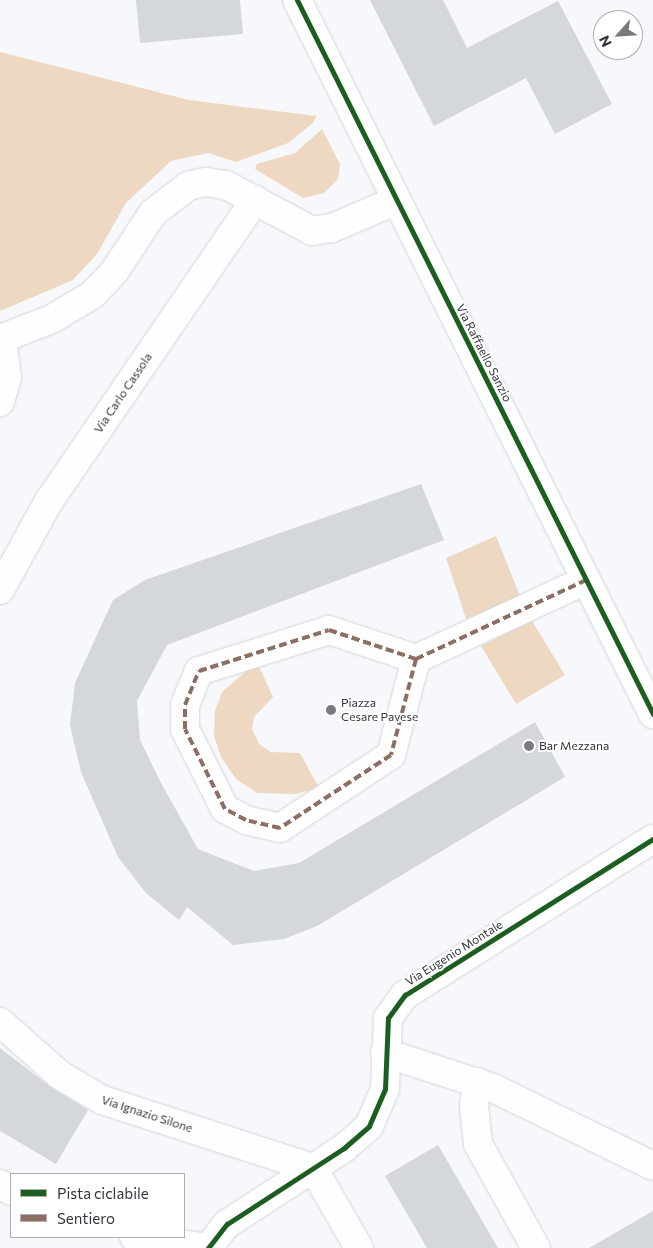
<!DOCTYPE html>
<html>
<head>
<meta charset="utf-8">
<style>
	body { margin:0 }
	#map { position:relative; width:653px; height:1248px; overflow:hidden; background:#f6f8fb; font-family:Commissioner,sans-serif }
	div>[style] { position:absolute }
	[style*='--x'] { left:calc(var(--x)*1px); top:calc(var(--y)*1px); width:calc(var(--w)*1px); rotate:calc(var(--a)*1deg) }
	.green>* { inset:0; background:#eed8c1 }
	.building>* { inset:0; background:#d4d7db }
	.roads { filter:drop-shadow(0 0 1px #d3d5d9) drop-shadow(0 0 1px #d3d5d9) }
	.minor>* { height:28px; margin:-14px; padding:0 14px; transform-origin:14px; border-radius:14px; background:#fefefe }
	.quiet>* { height:4px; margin-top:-2px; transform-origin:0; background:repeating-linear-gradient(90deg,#8d6e63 0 8px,transparent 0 12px) }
	.cycleway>* { height:5px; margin:-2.5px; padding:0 2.5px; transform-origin:2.5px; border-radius:2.5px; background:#1b5e20 }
	.dots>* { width:14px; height:14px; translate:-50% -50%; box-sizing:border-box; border:2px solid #fff; border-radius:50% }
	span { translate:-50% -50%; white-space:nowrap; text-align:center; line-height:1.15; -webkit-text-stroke:4px #fff; paint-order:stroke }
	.street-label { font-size:12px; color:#32373c }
	.poi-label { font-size:12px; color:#32373c }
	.left { translate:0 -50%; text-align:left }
	.legend { position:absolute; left:10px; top:1173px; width:175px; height:65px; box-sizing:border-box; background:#fff; border:1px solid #adafb1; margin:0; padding:6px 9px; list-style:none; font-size:15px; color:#32373c }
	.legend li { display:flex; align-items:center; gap:10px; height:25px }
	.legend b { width:25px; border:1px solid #adafb1 }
	.north { position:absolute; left:593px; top:10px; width:50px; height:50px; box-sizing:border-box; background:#fff; border:1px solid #adafb1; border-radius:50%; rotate:244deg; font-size:14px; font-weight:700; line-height:20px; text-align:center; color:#32373c }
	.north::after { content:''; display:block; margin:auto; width:18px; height:22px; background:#777b7f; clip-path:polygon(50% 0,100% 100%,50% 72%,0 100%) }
</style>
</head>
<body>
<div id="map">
	<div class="green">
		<i style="clip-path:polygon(0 52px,189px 100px,317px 116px,312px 124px,288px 143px,236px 162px,208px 153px,171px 161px,126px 203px,97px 254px,73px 280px,0 311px)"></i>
		<i style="clip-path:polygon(322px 129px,340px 164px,338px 179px,324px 193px,303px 198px,255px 169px,257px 164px,295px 153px)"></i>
		<i style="clip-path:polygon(496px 536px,520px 596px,466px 619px,446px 558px)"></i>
		<i style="clip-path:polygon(532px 621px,565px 675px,516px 704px,481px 646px)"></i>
		<i style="clip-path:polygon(257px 662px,273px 697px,254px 717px,252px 729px,259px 744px,271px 752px,300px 753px,319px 788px,295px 794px,257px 793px,236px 779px,221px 757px,214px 736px,215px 711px,222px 692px)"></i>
	</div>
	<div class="building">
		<i style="clip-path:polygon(136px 0,240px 0,243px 34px,140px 43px)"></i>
		<i style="clip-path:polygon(370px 0,443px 0,467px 48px,558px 1px,612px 104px,555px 134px,526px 78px,434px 126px)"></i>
		<i style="clip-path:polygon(421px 484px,444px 540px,167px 645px,137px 701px,140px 740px,161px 783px,198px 849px,254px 871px,299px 863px,535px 722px,565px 777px,317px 926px,284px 939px,233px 945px,187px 907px,179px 920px,146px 893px,118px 857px,81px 772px,70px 725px,75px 683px,113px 600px,145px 580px)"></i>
		<i style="clip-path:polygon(0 1048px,52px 1088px,88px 1110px,56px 1164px,0 1131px)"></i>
		<i style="clip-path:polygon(438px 1145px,498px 1248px,427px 1248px,385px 1176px)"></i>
		<i style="clip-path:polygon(653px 1211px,653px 1248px,589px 1248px)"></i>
	</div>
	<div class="roads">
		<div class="minor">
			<i style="--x:297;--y:0;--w:798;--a:63.5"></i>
			<i style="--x:0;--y:339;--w:56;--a:-21"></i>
			<i style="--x:52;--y:319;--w:47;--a:-31"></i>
			<i style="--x:92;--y:295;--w:32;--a:-46"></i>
			<i style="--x:114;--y:272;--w:71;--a:-56.5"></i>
			<i style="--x:153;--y:213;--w:44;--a:-37.6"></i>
			<i style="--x:188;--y:186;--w:18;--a:-13"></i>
			<i style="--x:206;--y:182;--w:20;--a:9"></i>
			<i style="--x:226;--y:185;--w:98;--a:28.1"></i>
			<i style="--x:312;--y:231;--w:20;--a:-9"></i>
			<i style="--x:332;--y:228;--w:69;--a:-23.2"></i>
			<i style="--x:0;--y:402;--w:25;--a:-74"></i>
			<i style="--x:7;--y:378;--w:40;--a:-97.1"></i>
			<i style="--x:0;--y:590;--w:102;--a:-61.2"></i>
			<i style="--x:49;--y:501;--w:365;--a:-55.6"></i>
			<i style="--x:416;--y:659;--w:99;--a:104.6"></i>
			<i style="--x:391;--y:755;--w:133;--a:146.7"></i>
			<i style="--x:280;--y:828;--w:35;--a:-167"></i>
			<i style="--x:246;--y:820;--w:24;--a:-152"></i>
			<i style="--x:225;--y:809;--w:89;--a:-116.6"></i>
			<i style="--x:185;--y:729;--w:24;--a:-90"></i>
			<i style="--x:185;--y:705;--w:37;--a:-68"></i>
			<i style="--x:199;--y:671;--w:136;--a:-17.5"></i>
			<i style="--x:329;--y:630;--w:92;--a:18.4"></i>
			<i style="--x:416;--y:659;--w:187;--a:-24.9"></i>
			<i style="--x:0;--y:1022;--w:80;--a:41.5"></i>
			<i style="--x:60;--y:1075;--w:49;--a:30.8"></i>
			<i style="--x:102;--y:1100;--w:222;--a:17.9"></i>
			<i style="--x:313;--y:1168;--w:92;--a:60.1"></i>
			<i style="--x:385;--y:1053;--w:114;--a:18"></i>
			<i style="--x:493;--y:1088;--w:178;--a:26"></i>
			<i style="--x:477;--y:1082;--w:24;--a:97"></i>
			<i style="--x:474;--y:1106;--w:38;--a:84"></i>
			<i style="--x:478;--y:1144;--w:119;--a:60.9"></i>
			<i style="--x:0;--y:1184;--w:13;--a:32"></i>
			<i style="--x:134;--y:1237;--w:75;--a:8.5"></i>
			<i style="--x:208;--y:1248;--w:31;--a:-52"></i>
			<i style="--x:227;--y:1224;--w:140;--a:-33"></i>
			<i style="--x:344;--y:1148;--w:33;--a:-41"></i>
			<i style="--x:369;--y:1126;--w:40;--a:-66.6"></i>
			<i style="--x:385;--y:1089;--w:71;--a:-87.6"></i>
			<i style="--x:388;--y:1018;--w:29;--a:-54"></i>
			<i style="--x:405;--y:995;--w:293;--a:-32.2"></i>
		</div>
	</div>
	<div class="quiet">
		<i style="--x:416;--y:659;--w:99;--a:104.6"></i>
		<i style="--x:391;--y:755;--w:133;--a:146.7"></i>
		<i style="--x:280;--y:828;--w:35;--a:-167"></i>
		<i style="--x:246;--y:820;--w:24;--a:-152"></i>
		<i style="--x:225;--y:809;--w:89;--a:-116.6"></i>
		<i style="--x:185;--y:729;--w:24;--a:-90"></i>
		<i style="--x:185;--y:705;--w:37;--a:-68"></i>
		<i style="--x:199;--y:671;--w:136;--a:-17.5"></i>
		<i style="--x:329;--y:630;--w:92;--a:18.4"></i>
		<i style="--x:416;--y:659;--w:187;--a:-24.9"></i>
	</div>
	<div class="cycleway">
		<i style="--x:297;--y:0;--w:798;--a:63.5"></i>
		<i style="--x:208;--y:1248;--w:31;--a:-52"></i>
		<i style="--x:227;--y:1224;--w:140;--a:-33"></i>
		<i style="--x:344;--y:1148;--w:33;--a:-41"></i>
		<i style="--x:369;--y:1126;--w:40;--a:-66.6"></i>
		<i style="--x:385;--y:1089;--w:71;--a:-87.6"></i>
		<i style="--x:388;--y:1018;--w:29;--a:-54"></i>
		<i style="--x:405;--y:995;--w:293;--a:-32.2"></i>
	</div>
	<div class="dots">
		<i style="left:331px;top:710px;background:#777b7f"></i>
		<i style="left:529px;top:746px;background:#777b7f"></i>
	</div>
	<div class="street-label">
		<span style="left:484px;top:353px;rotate:63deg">Via Raffaello Sanzio</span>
		<span style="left:123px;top:393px;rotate:-56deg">Via Carlo Cassola</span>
		<span style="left:454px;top:953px;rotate:-32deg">Via Eugenio Montale</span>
		<span style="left:147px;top:1114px;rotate:18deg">Via Ignazio Silone</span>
	</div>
	<div class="poi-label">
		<span class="left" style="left:341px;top:710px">Piazza<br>Cesare Pavese</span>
		<span class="left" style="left:539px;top:746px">Bar Mezzana</span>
	</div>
	<ul class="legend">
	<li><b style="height:6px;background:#1b5e20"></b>Pista ciclabile</li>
	<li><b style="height:6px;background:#8d6e63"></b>Sentiero</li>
	</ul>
	<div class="north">N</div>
</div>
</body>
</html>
